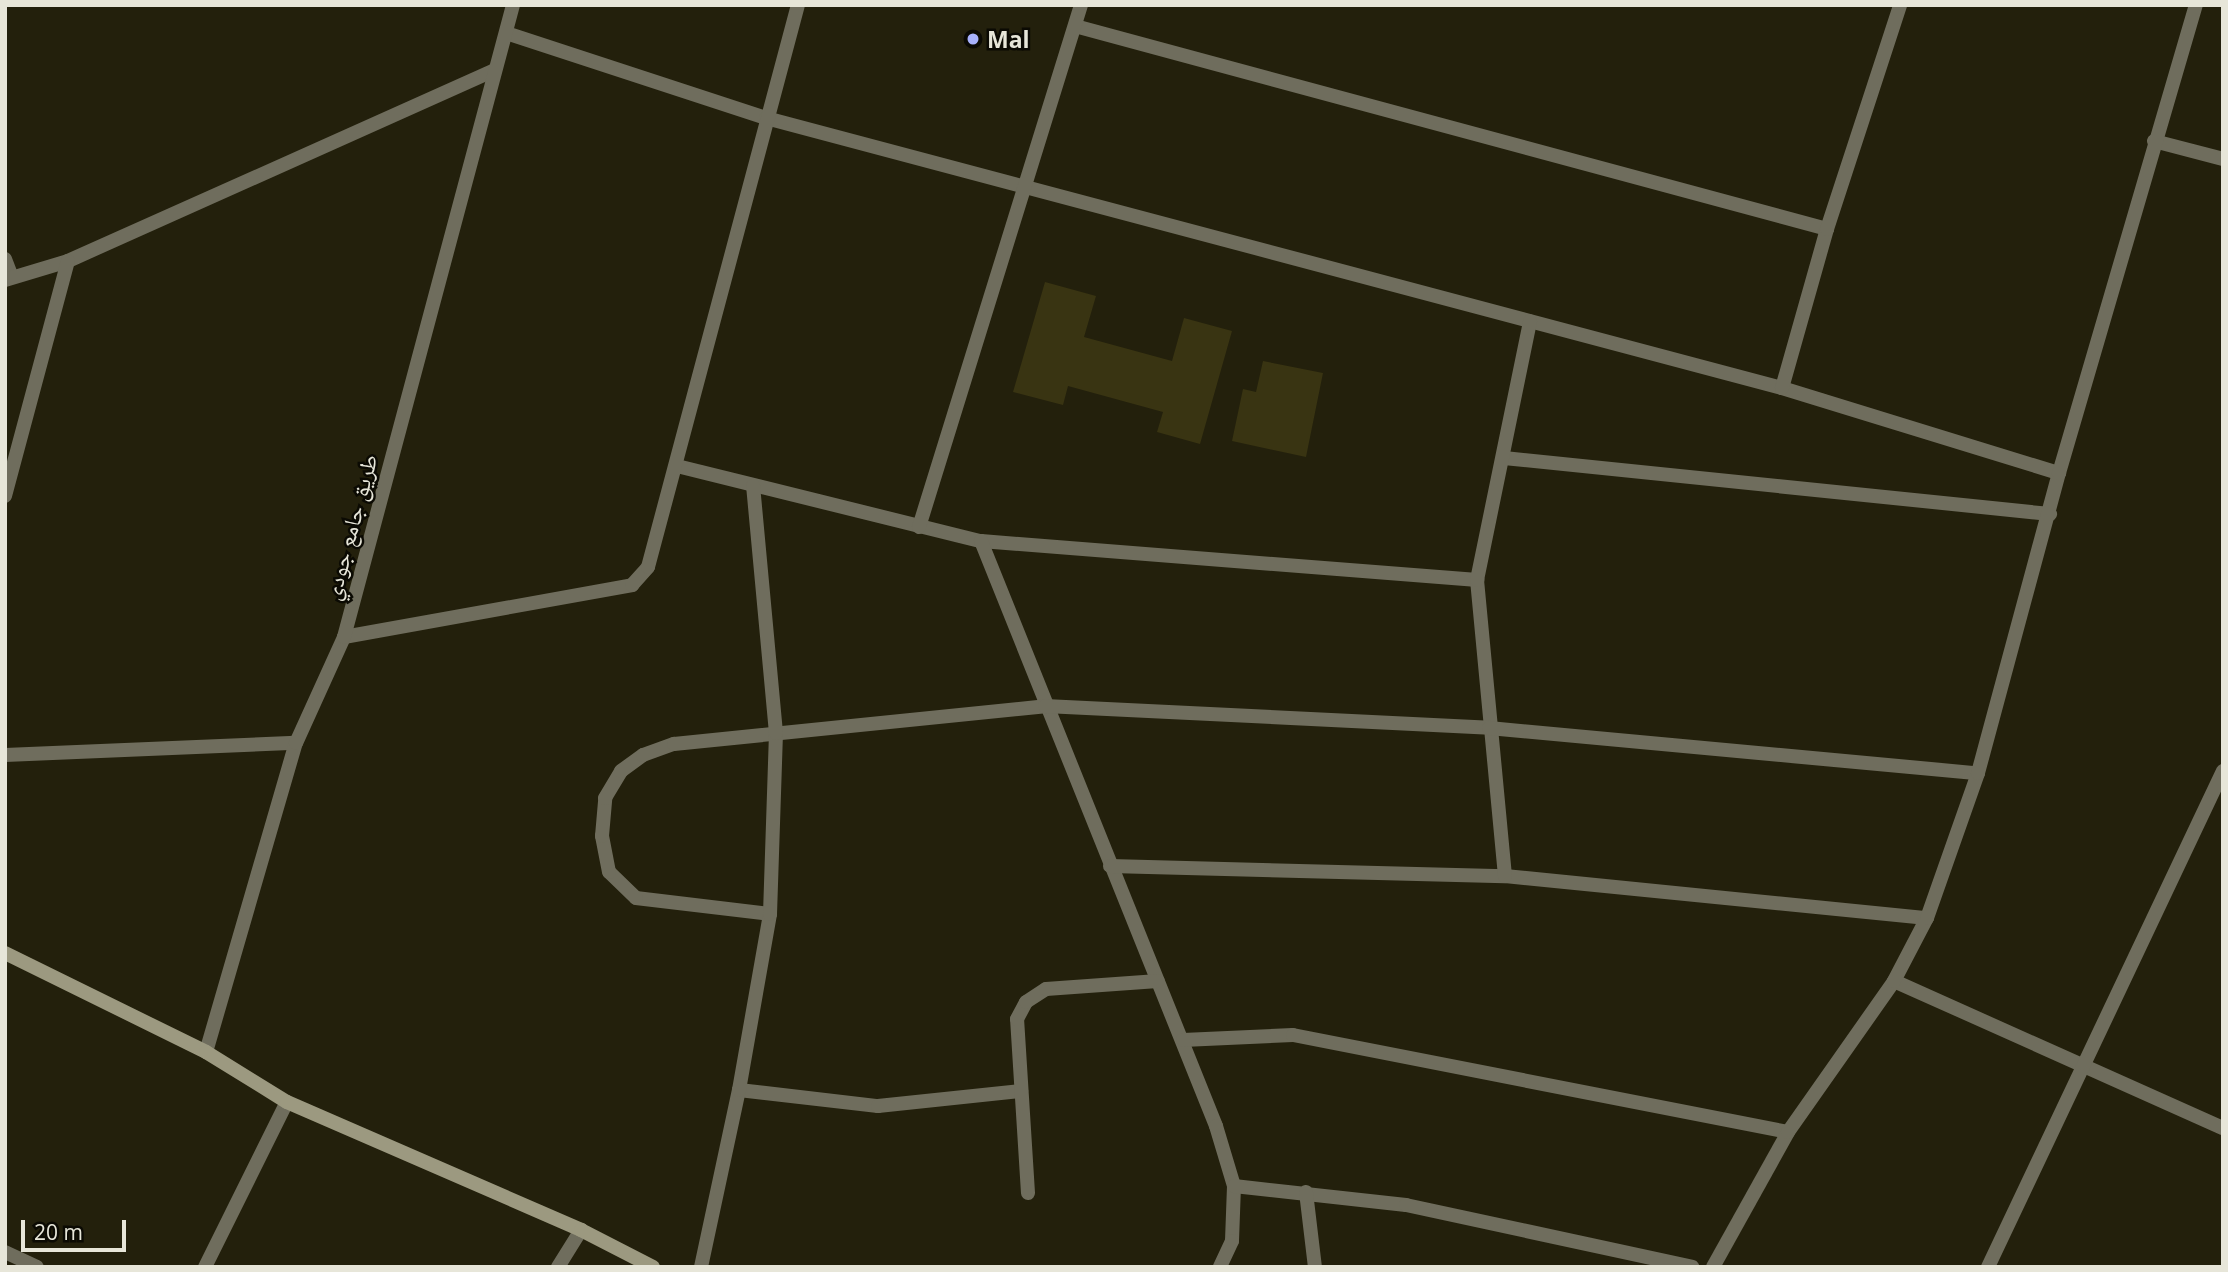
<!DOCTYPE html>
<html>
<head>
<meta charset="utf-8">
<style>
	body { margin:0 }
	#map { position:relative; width:2228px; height:1272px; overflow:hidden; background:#23200c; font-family:"Open Sans","Noto Naskh Arabic",sans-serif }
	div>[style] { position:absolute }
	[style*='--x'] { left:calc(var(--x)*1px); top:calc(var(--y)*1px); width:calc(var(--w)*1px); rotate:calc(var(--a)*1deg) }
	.building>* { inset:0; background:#393412 }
	.minor>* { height:14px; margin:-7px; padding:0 7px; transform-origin:7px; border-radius:7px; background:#6f6d5d }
	.tertiary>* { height:14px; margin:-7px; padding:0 7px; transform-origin:7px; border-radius:7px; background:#6f6d5d }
	.secondary>* { height:14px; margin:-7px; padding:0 7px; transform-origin:7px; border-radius:7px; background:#9c9980 }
	.dots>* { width:19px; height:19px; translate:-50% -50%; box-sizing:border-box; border:4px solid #0b0a03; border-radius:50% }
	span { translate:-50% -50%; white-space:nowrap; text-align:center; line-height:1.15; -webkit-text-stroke:5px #0b0a03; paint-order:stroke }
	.poi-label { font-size:23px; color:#e7e6d9; font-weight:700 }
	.left { translate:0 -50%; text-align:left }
	.street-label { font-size:23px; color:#e7e6d9 }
	.frame { position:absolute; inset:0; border:7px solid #e7e6d9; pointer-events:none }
	.scale { position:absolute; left:21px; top:1220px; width:105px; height:32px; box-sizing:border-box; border:4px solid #e7e6d9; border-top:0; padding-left:9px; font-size:21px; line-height:24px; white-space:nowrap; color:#e7e6d9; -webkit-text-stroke:5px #0b0a03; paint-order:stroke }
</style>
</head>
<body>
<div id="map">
	<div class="building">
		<i style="clip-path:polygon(1045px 282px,1096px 296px,1084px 337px,1172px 361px,1184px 318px,1232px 331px,1200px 444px,1157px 432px,1163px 412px,1068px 386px,1063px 405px,1013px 392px)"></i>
		<i style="clip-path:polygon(1263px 361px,1323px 373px,1306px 457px,1232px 441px,1243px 389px,1256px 392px)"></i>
	</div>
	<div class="minor">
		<i style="--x:1075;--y:26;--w:779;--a:15.11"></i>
		<i style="--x:506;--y:33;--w:274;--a:18.1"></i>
		<i style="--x:766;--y:118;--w:1051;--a:14.88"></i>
		<i style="--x:1782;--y:388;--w:290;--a:17.1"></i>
		<i style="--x:2154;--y:141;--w:71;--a:14.6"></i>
		<i style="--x:5;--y:259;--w:19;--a:69"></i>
		<i style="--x:5;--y:280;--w:66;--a:-16.8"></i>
		<i style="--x:68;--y:261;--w:466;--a:-24.1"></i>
		<i style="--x:1782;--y:388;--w:165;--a:-74.2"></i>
		<i style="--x:1827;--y:229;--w:236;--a:-71.9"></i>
		<i style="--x:1504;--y:458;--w:549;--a:5.86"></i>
		<i style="--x:677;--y:466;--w:313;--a:13.9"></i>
		<i style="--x:981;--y:541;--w:498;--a:4.5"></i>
		<i style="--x:5;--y:496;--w:243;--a:-75"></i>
		<i style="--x:919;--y:527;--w:547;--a:-72.76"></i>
		<i style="--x:981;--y:541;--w:630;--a:68.11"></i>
		<i style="--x:1216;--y:1126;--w:63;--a:73.3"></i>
		<i style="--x:1234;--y:1186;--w:55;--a:92.1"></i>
		<i style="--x:1232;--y:1241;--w:29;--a:115"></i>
		<i style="--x:344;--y:637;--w:293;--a:-10.2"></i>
		<i style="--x:632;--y:585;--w:24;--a:-48"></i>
		<i style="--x:648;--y:567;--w:582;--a:-75.06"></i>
		<i style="--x:5;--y:755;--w:291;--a:-2.4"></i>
		<i style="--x:1110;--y:866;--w:395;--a:1.5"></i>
		<i style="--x:1505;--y:876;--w:424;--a:5.7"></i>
		<i style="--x:1505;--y:876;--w:297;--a:-95.4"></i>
		<i style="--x:1477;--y:580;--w:264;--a:-78.4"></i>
		<i style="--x:770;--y:914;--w:135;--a:-173.2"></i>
		<i style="--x:636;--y:898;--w:37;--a:-136"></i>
		<i style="--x:609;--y:872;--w:37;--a:-101"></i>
		<i style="--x:602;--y:836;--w:38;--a:-85"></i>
		<i style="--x:605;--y:798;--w:31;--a:-59"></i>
		<i style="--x:621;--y:771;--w:27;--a:-36"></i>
		<i style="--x:643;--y:755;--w:33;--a:-20"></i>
		<i style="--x:674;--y:744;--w:373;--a:-5.8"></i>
		<i style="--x:1045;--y:706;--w:445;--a:2.8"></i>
		<i style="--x:1489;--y:728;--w:491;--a:5.3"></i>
		<i style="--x:1894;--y:981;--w:360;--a:24.1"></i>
		<i style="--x:1183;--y:1040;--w:110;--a:-2.6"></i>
		<i style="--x:1293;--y:1035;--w:504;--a:11.09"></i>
		<i style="--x:739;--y:1090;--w:140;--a:6.6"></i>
		<i style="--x:878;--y:1106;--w:144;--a:-6"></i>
		<i style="--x:1234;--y:1186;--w:173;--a:6.3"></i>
		<i style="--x:1406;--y:1205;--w:293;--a:12.2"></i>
		<i style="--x:1306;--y:1192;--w:76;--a:83.2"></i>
		<i style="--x:1028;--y:1193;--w:174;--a:-93.6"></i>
		<i style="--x:1017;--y:1019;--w:19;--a:-62"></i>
		<i style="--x:1026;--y:1002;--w:24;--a:-33"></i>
		<i style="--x:1046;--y:989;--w:112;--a:-4.1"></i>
		<i style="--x:5;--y:1252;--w:35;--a:25"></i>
		<i style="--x:205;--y:1267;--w:184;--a:-63.6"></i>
		<i style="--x:558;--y:1267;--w:44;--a:-58.1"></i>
		<i style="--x:701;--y:1267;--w:181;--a:-77.9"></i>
		<i style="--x:739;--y:1090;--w:179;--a:-80"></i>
		<i style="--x:770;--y:914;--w:181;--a:-88.1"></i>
		<i style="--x:776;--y:733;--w:248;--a:-95.3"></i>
		<i style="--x:1713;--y:1267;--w:154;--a:-60.9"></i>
		<i style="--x:1788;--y:1132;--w:184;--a:-54.9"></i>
		<i style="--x:1894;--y:981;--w:71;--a:-62.4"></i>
		<i style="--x:1927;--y:918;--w:154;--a:-70.6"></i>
		<i style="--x:1978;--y:773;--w:311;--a:-74.9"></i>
		<i style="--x:2059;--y:473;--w:488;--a:-73.7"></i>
		<i style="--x:1988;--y:1267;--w:549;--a:-64.65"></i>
	</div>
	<div class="tertiary">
		<i style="--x:206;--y:1052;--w:322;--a:-73.8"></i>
		<i style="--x:296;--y:743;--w:116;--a:-65.6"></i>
		<i style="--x:344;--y:637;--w:654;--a:-75.03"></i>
	</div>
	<div class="secondary">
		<i style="--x:5;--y:953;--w:224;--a:26.2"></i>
		<i style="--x:206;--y:1052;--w:95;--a:31.7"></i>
		<i style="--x:287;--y:1102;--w:321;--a:23.5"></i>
		<i style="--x:581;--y:1230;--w:81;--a:27.2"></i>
	</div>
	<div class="dots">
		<i style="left:973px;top:39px;background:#a7b1fc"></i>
	</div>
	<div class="poi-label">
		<span class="left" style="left:987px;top:39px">Mal</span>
	</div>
	<div class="street-label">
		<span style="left:350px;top:527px;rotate:-75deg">طريق جامع جودي</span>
	</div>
	<div class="frame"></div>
	<div class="scale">20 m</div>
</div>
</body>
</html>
